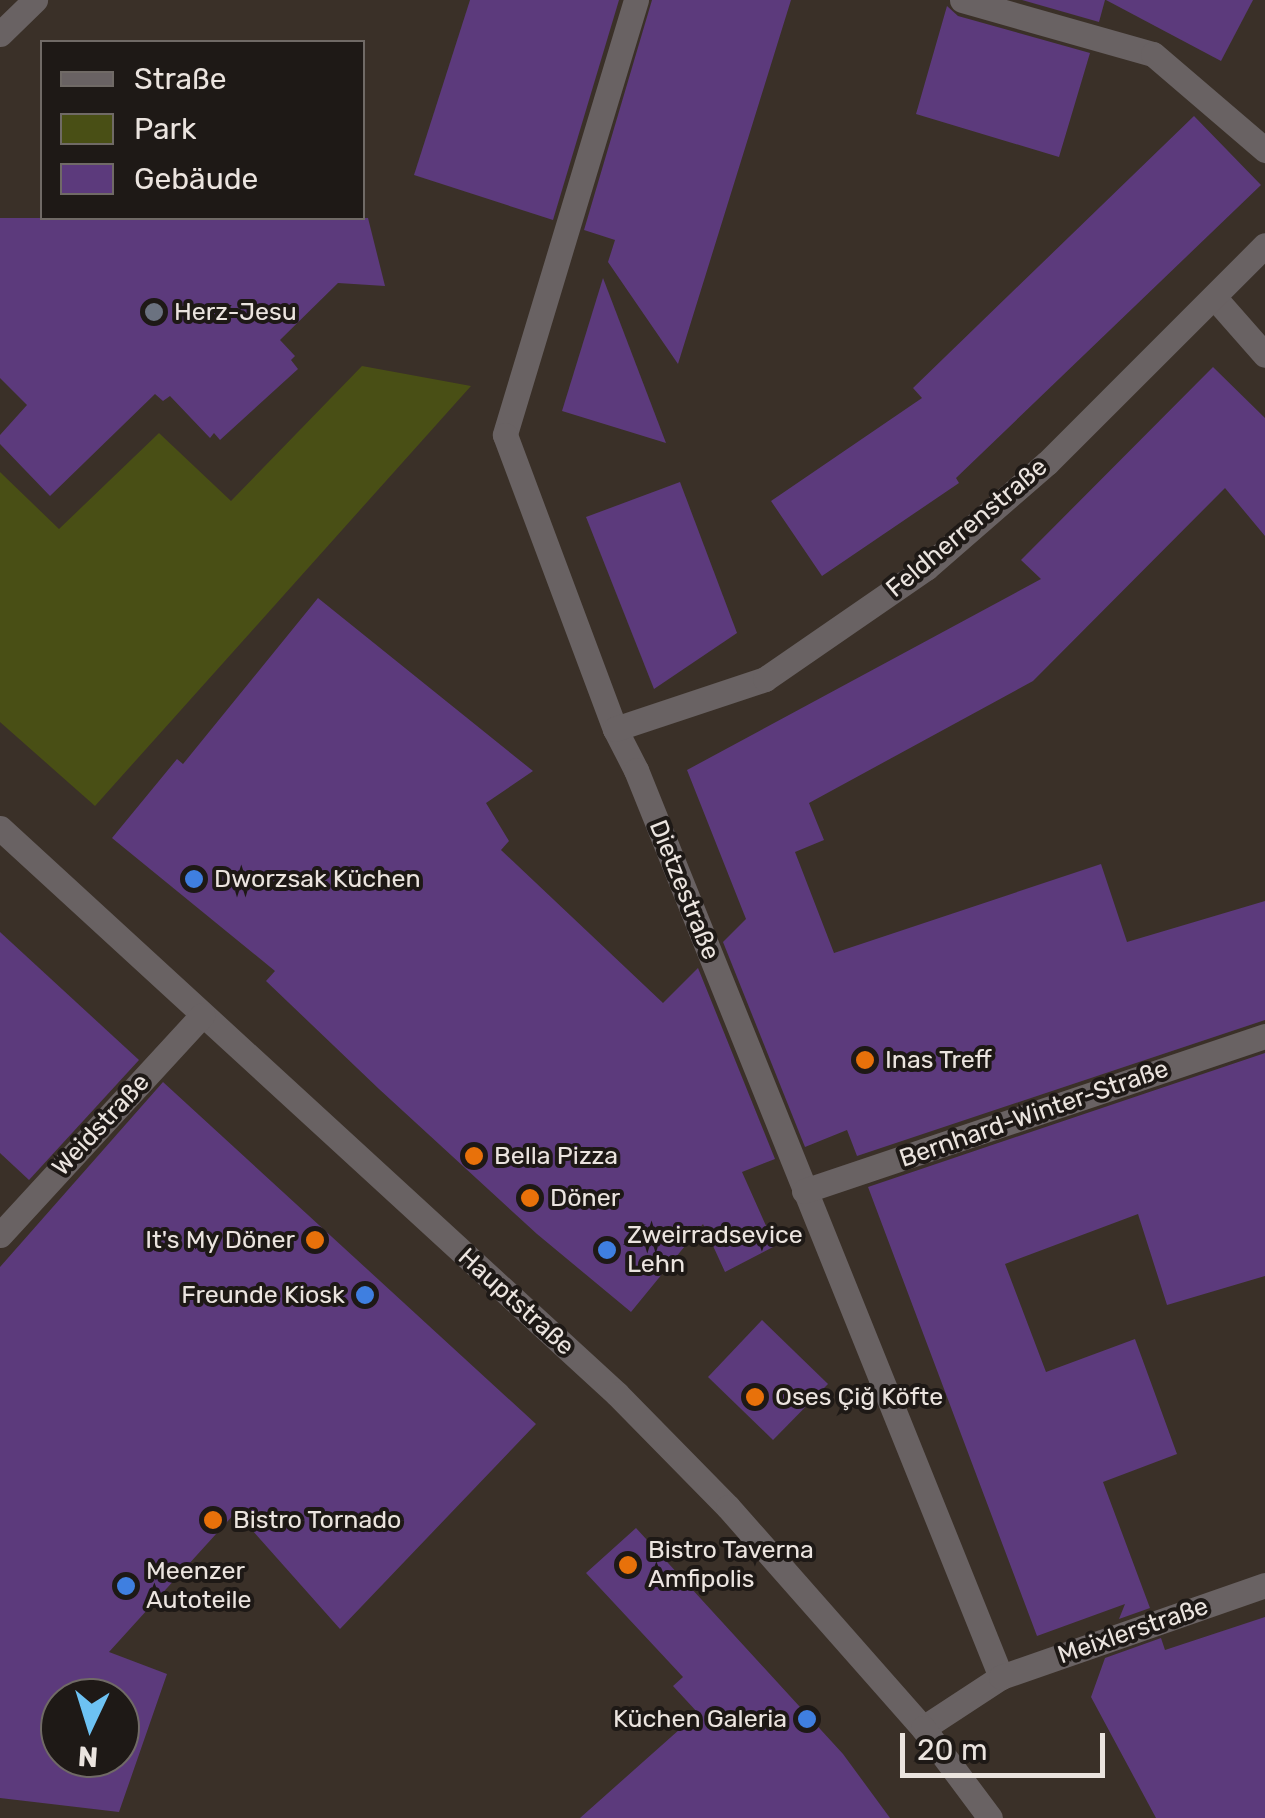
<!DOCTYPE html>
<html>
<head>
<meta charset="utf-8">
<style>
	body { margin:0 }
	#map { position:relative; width:1265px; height:1818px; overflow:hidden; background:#3a3028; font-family:Rubik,sans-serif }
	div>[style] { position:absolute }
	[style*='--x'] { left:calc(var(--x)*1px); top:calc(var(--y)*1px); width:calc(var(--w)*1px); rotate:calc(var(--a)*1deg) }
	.green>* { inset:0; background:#494f15 }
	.building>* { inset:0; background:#5c3a7c }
	.minor>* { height:25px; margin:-12.5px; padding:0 12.5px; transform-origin:12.5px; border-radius:12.5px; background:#696263 }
	.dots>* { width:28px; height:28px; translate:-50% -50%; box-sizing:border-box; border:5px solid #1e1916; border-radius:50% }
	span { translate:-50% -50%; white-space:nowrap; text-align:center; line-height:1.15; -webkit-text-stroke:8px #1e1916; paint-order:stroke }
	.poi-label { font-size:25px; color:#ebe4df }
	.left { translate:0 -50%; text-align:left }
	.right { translate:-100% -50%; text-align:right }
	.street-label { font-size:25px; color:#ebe4df }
	.legend { position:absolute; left:40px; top:40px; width:325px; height:180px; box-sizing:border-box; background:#1e1916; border:2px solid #706a66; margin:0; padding:12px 18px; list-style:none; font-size:30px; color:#ebe4df }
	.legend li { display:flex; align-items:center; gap:20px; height:50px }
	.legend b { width:50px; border:2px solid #706a66 }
	.north { position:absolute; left:40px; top:1678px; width:100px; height:100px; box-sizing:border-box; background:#1e1916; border:2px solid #706a66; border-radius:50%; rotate:184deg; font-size:28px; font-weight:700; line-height:40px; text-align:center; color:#ebe4df }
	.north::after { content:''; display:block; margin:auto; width:35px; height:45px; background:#6dc2f3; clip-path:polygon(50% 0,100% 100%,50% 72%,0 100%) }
	.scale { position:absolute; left:900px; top:1733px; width:205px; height:45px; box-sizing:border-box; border:5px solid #ebe4df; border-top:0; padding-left:12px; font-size:30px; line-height:35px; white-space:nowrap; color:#ebe4df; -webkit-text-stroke:8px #1e1916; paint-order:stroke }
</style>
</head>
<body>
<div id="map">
	<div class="green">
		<i style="clip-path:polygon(362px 366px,471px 386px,95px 806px,0 722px,0 472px,59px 529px,159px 433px,231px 501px)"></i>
	</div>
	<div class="building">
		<i style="clip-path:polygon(470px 0,619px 0,553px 220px,414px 175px)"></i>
		<i style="clip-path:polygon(652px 0,791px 0,678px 364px,608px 262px,615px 240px,584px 230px)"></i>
		<i style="clip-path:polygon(1022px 0,1105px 0,1099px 22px)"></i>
		<i style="clip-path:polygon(1106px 0,1253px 0,1221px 61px)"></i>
		<i style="clip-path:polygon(947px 6px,958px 16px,1090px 53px,1059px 157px,916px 114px)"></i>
		<i style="clip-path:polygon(1194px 116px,1261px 185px,956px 478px,959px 483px,822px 576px,771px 501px,922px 398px,913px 388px)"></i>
		<i style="clip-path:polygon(0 218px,368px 218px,385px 286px,338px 283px,280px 340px,295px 356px,291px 360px,298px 369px,220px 440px,214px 433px,210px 438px,170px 396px,163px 401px,155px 394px,50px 496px,0 444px,0 435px,27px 405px,0 378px)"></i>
		<i style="clip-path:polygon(603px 278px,666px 443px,562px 411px)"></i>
		<i style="clip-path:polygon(1213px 367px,1265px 418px,1265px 536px,1225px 488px,1033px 681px,809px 803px,824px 840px,795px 852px,834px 953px,1101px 864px,1127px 942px,1265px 901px,1265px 1020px,857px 1156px,847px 1130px,805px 1147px,723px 942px,746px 919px,687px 770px,1041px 579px,1021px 560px)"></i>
		<i style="clip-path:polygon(680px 482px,737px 633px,654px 689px,586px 517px)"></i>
		<i style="clip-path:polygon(318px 598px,533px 771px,486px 803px,509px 841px,501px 850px,663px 1003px,698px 968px,775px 1159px,742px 1172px,775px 1246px,725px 1272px,703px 1224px,631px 1312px,537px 1234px,379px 1089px,266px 981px,275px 971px,112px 838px,177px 759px,183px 764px)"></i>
		<i style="clip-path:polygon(0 932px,139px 1060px,29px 1180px,0 1153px)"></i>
		<i style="clip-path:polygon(1265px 1053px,1265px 1276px,1167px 1305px,1138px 1214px,1005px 1264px,1046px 1372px,1135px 1339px,1177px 1454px,1103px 1482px,1150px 1608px,1119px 1619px,1125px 1604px,1037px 1636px,868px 1187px)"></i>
		<i style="clip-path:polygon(evenodd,163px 1082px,536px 1424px,340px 1629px,236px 1512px,109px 1652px,167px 1674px,119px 1812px,0 1798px,0 1267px,163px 1082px,60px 1698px,120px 1698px,120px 1758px,60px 1758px,60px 1698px)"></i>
		<i style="clip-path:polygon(762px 1320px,828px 1384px,773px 1440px,708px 1377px)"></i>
		<i style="clip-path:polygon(636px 1528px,843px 1754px,890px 1818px,580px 1818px,698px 1713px,673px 1686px,683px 1677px,586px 1573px)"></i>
		<i style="clip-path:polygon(1265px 1617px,1265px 1818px,1156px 1818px,1091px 1697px,1105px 1658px,1161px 1638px,1165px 1650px)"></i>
	</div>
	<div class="minor">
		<i style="--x:636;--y:0;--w:454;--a:106.8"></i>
		<i style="--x:505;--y:435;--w:314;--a:69.5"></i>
		<i style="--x:615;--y:729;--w:46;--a:62.9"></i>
		<i style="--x:636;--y:770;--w:978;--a:68.08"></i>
		<i style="--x:1001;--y:1677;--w:93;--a:146.8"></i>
		<i style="--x:962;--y:0;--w:198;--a:15.8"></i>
		<i style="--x:1153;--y:54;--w:148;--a:40.6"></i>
		<i style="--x:0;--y:34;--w:49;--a:-44.2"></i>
		<i style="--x:1214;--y:297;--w:77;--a:48.7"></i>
		<i style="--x:615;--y:729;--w:158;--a:-18.4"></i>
		<i style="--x:765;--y:679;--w:196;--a:-34.6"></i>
		<i style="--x:926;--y:568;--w:160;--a:-41"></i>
		<i style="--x:1047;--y:463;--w:308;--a:-45"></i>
		<i style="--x:0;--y:828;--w:837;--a:42.53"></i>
		<i style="--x:617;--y:1394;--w:158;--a:45.5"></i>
		<i style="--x:728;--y:1507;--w:295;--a:48.6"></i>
		<i style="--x:923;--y:1728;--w:112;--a:53.3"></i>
		<i style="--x:804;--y:1191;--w:486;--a:-18.6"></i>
		<i style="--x:0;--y:1235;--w:299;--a:-47.4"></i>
		<i style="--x:1001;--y:1677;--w:280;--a:-19.2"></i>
	</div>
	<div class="dots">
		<i style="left:154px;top:312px;background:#6b7280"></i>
		<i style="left:194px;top:879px;background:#3f7fe0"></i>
		<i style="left:865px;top:1060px;background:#e8710a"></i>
		<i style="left:474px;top:1156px;background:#e8710a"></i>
		<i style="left:530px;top:1198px;background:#e8710a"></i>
		<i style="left:315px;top:1240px;background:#e8710a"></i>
		<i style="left:607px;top:1250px;background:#3f7fe0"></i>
		<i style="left:365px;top:1295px;background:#3f7fe0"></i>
		<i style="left:755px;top:1397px;background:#e8710a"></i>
		<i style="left:213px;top:1520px;background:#e8710a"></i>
		<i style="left:628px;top:1565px;background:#e8710a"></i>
		<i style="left:126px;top:1586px;background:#3f7fe0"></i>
		<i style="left:807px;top:1719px;background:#3f7fe0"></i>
	</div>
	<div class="poi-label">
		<span class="left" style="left:174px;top:312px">Herz-Jesu</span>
		<span class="left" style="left:214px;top:879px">Dworzsak Küchen</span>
		<span class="left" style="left:885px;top:1060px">Inas Treff</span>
		<span class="left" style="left:494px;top:1156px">Bella Pizza</span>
		<span class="left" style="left:550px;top:1198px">Döner</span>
		<span class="left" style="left:627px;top:1250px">Zweirradsevice<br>Lehn</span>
		<span class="right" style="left:295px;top:1240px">It's My Döner</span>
		<span class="right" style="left:345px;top:1295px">Freunde Kiosk</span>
		<span class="left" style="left:775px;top:1397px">Oses Çiğ Köfte</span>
		<span class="left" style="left:233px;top:1520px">Bistro Tornado</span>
		<span class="left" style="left:648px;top:1565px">Bistro Taverna<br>Amfipolis</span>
		<span class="left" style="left:146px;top:1586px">Meenzer<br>Autoteile</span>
		<span class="right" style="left:787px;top:1719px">Küchen Galeria</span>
	</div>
	<div class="street-label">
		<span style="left:967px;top:528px;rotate:-40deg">Feldherrenstraße</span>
		<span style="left:684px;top:890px;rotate:68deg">Dietzestraße</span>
		<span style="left:1034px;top:1114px;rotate:-19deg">Bernhard-Winter-Straße</span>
		<span style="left:101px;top:1125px;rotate:-47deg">Weidstraße</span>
		<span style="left:516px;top:1302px;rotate:42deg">Hauptstraße</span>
		<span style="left:1133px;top:1631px;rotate:-19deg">Meixlerstraße</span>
	</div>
	<ul class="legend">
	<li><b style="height:12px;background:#696263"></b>Straße</li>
	<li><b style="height:28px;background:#494f15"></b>Park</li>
	<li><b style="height:28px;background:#5c3a7c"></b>Gebäude</li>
	</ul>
	<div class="north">N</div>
	<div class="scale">20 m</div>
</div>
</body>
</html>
